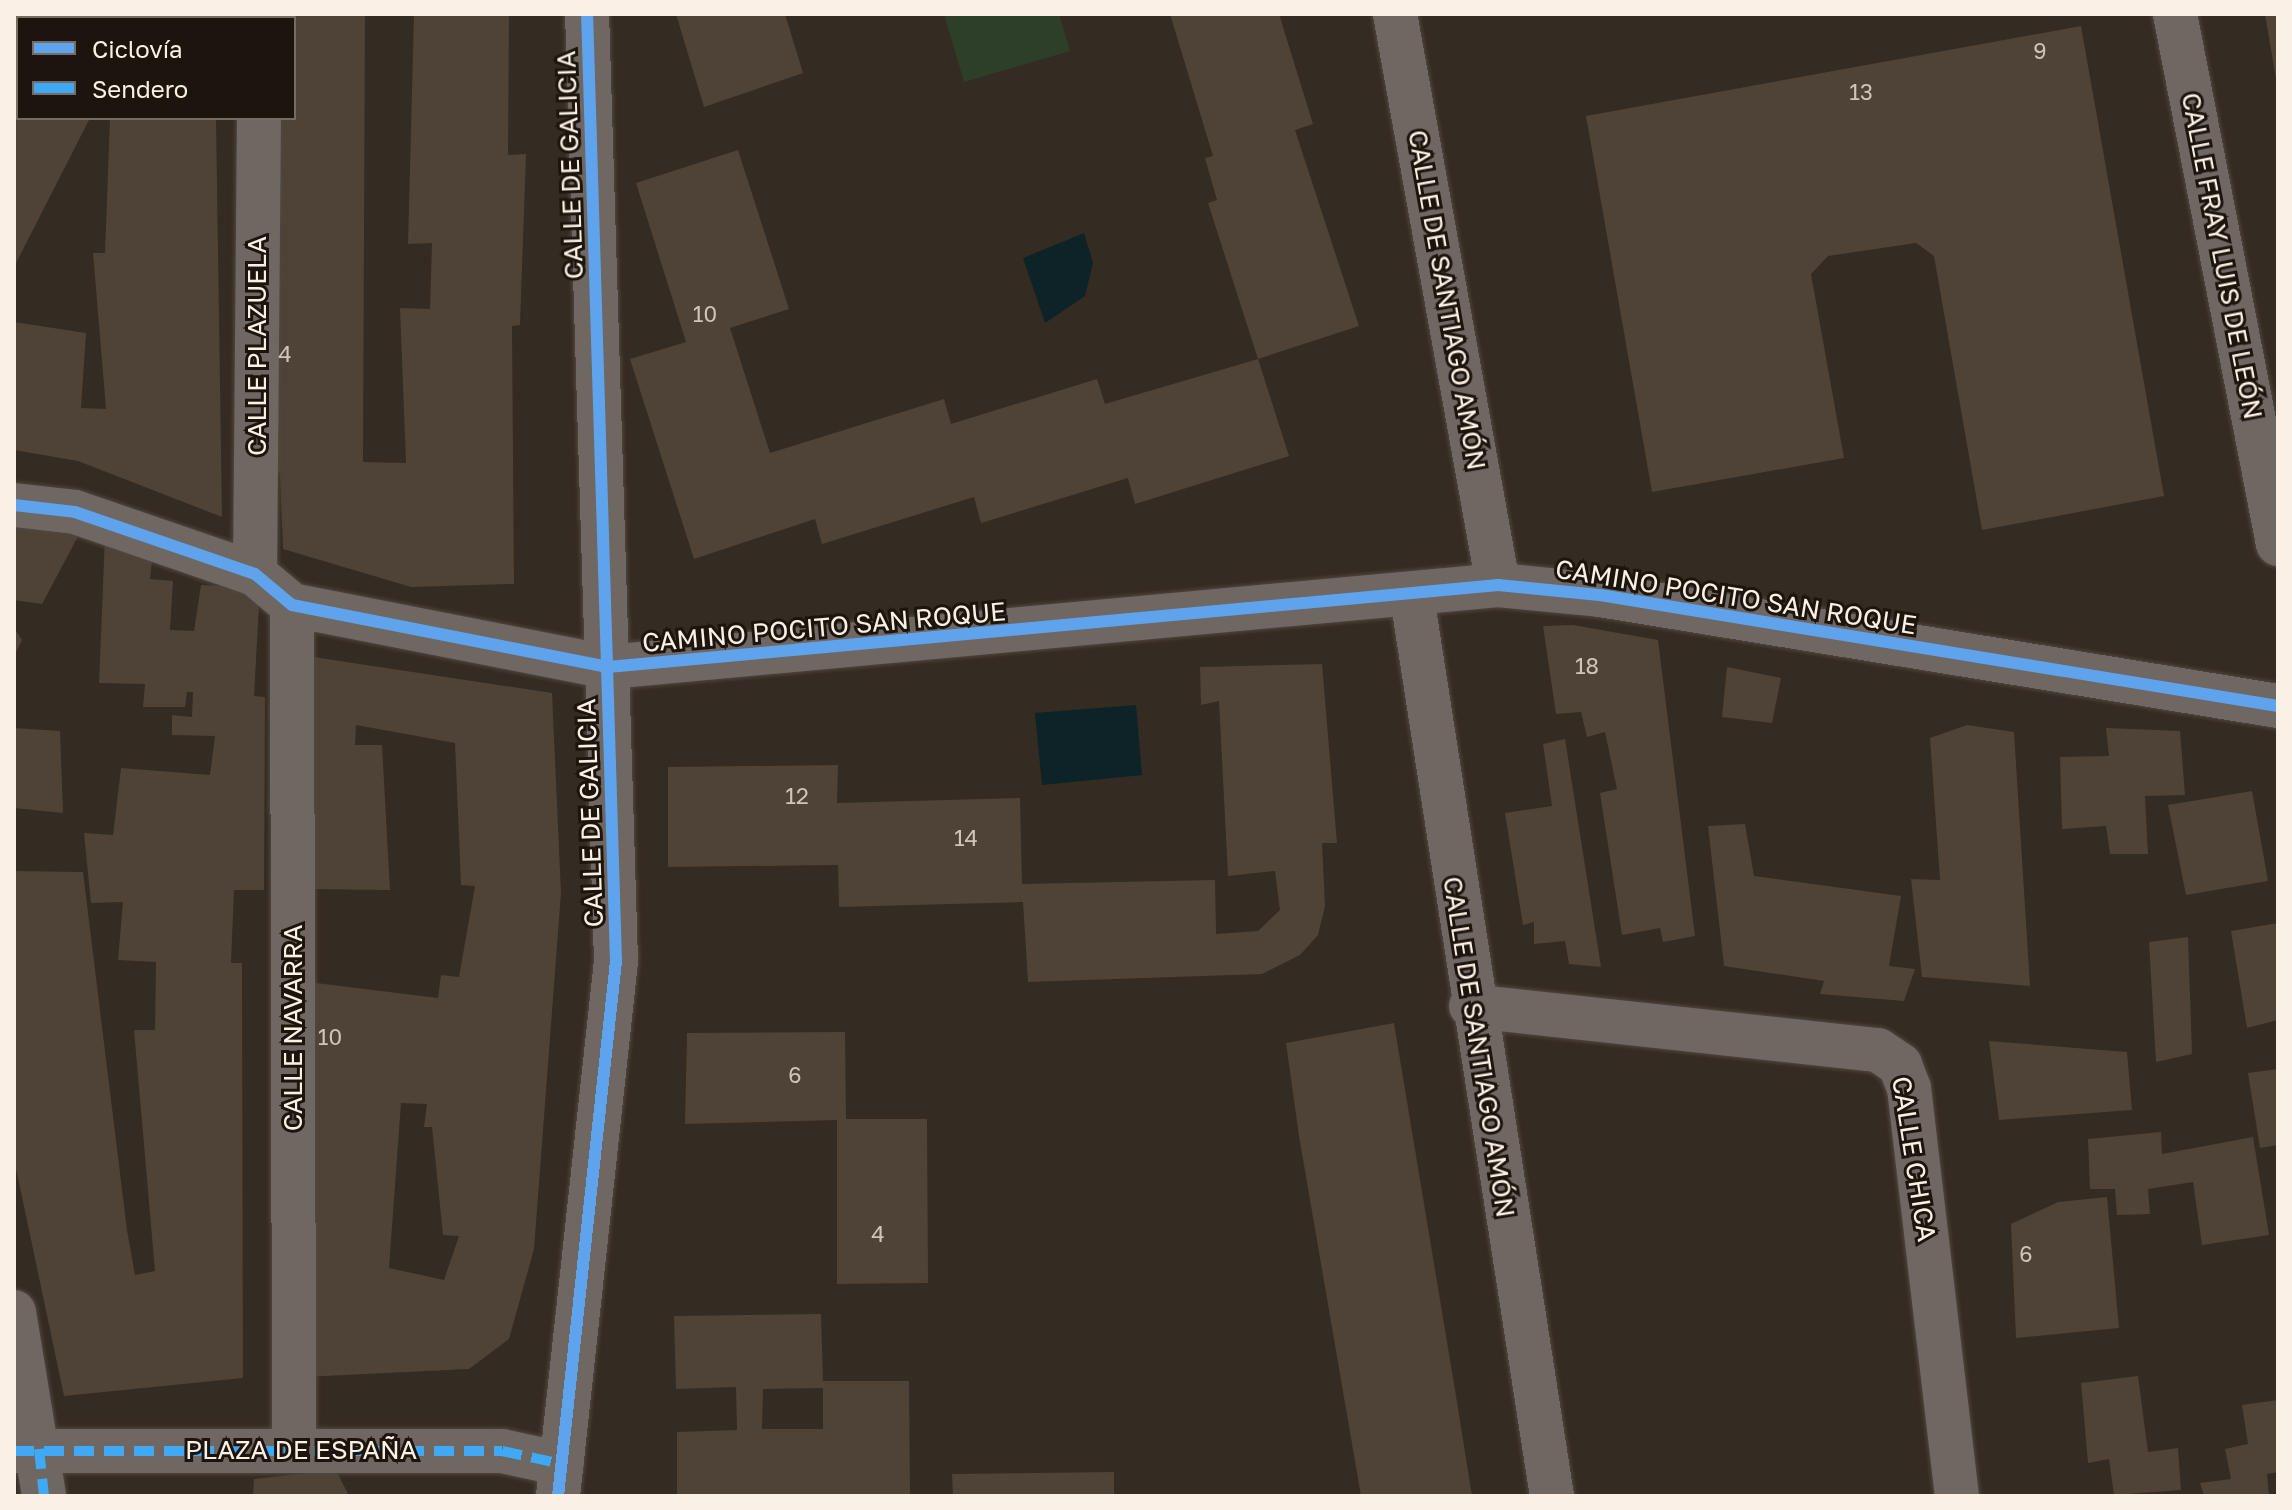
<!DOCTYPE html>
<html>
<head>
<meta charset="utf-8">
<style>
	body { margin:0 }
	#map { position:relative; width:2292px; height:1510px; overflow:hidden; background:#342b22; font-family:"Golos Text",sans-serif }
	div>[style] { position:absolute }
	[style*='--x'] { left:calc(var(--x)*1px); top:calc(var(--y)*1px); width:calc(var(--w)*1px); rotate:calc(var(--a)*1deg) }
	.green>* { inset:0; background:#2e3f29 }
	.water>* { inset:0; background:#0e2327 }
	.building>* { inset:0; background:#4e4336 }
	.roads { filter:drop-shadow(0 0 2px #504740) drop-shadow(0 0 2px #504740) }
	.street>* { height:44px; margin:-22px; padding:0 22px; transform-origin:22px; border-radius:22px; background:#6f6761 }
	.quiet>* { height:10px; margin-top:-5px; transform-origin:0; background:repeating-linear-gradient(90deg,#3fa9f5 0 20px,transparent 0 30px) }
	.cycleway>* { height:12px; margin:-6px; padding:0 6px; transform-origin:6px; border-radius:6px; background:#60a3ed }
	span { translate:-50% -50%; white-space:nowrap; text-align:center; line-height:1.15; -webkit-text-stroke:6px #1c150e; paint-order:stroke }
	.number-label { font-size:22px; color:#d0c5ba }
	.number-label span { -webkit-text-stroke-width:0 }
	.street-label { font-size:26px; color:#fbf0e6 }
	.frame { position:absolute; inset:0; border:16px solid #fbf0e6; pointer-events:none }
	.legend { position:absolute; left:16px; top:16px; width:280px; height:104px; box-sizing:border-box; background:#1c150e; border:2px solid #756d64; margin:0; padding:10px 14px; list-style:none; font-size:24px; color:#fbf0e6 }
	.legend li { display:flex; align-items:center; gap:16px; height:40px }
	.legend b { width:40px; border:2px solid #756d64 }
</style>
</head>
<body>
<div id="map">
	<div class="green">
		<i style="clip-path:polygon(944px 14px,1059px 14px,1070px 51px,964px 82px)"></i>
	</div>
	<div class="water">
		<i style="clip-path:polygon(1084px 233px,1093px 263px,1085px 296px,1045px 323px,1023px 258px)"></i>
		<i style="clip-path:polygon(1136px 705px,1142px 775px,1042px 785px,1035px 713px)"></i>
	</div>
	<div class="building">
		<i style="clip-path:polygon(14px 14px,217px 14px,18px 18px,18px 118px,90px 118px,14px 267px)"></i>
		<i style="clip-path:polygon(268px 14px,365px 14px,363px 462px,406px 463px,400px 308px,430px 309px,432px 243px,408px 244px,414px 14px,509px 14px,508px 155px,526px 154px,520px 325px,512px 326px,514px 584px,411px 587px,283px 549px,280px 473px,265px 472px,264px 118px,294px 118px,294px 18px)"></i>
		<i style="clip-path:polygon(676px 14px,785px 14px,803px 73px,704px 107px)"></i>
		<i style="clip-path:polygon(1170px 14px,1279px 14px,1313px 124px,1295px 130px,1359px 326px,1258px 359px,1208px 203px,1217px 200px,1205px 158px,1213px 156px)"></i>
		<i style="clip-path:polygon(2265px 14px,2278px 14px,2278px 79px,2276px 79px)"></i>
		<i style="clip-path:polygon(2081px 26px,2164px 496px,1982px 530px,1934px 256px,1916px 243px,1828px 256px,1811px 274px,1844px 458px,1652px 492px,1586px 116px)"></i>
		<i style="clip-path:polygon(110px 118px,216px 118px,222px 517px,78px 461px,14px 450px,14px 322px,86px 333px,81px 408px,106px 409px,93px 253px,105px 253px)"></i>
		<i style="clip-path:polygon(738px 150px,789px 309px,730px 328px,770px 453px,944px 399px,951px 424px,1097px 379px,1105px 404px,1258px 359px,1289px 456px,1135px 504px,1128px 478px,981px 523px,974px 497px,822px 544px,815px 519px,694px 559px,630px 359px,686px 342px,636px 183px)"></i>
		<i style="clip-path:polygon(14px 519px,83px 527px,42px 604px,14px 600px)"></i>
		<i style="clip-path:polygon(105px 536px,154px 544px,150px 579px,173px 581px,170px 630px,194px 631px,201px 585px,260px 588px,254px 696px,265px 697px,264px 890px,234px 890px,231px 963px,242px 963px,243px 1378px,64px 1396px,14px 1159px,14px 871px,83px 872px,127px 1230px,135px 1275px,155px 1271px,134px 1030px,155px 1030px,156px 962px,118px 960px,123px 902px,91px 903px,84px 833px,113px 835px,121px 768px,210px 775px,215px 736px,172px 735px,172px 715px,192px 717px,193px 692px,187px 692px,185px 707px,143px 707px,145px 684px,99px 683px)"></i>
		<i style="clip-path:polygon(1573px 625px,1658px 640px,1695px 936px,1663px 942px,1660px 928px,1622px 935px,1600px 793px,1617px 789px,1605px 732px,1587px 737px,1581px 712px,1556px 714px,1543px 626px)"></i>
		<i style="clip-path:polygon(14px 628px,22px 640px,14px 656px)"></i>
		<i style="clip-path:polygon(evenodd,307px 656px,552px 693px,561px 893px,534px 1249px,509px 1339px,469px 1369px,304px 1377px,308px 982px,438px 998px,441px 975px,459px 977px,475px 886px,461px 885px,455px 743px,356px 725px,355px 745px,382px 745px,390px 890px,310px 889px,307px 656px,401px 1103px,427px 1104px,424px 1127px,432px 1127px,443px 1235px,459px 1236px,444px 1280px,389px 1268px,401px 1103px)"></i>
		<i style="clip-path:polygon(1322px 664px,1337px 843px,1322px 843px,1325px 906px,1318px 935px,1300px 955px,1262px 974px,1028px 982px,1023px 902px,839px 907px,838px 865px,668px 867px,668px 767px,838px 765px,837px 803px,1020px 798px,1022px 884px,1215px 880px,1216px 934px,1258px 931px,1280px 910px,1275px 871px,1228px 876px,1219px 701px,1201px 705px,1200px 667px)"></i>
		<i style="clip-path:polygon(1727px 667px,1781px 678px,1772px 723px,1722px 717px)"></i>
		<i style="clip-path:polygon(1967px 725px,2014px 732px,2030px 986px,1922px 977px,1911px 879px,1940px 880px,1930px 738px)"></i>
		<i style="clip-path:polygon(14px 728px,60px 731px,63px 813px,14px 808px)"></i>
		<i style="clip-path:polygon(2106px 728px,2180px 731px,2185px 795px,2145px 796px,2148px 854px,2110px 854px,2106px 826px,2062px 829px,2060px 757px,2109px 756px)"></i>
		<i style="clip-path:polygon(1565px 739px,1601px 967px,1569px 964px,1565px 941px,1534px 944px,1534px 922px,1523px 925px,1505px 813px,1552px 806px,1543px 744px)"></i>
		<i style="clip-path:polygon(2252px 791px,2268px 881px,2186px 895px,2168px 805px)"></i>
		<i style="clip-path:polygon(1745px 824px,1754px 876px,1901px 896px,1889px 966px,1915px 969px,1904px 1001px,1820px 994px,1824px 981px,1724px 966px,1708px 826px)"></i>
		<i style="clip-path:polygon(2278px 923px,2278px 1020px,2247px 1028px,2231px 931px)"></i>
		<i style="clip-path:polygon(2188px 937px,2192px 1054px,2156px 1062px,2149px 942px)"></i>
		<i style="clip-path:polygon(1394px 1023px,1456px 1396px,1472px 1496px,1361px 1496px,1299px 1136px,1286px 1043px)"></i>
		<i style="clip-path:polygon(845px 1032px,846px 1119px,927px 1119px,928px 1283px,837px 1284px,837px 1120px,685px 1124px,687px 1033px)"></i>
		<i style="clip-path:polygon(1989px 1041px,2127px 1052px,2132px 1110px,1999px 1120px)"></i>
		<i style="clip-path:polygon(2278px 1069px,2278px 1145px,2260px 1148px,2248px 1073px)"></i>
		<i style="clip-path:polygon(2161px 1132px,2162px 1154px,2253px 1137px,2269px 1235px,2202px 1245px,2193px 1182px,2148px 1189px,2150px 1214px,2117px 1215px,2115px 1189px,2090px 1189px,2088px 1139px)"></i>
		<i style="clip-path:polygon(2107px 1197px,2119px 1328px,2016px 1338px,2011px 1224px,2058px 1202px)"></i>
		<i style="clip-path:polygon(evenodd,821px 1314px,823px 1381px,909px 1381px,910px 1496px,677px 1496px,677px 1432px,737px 1430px,736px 1387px,676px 1389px,674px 1316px,821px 1314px,823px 1388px,823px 1429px,762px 1429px,763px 1389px,823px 1388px)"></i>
		<i style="clip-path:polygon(2138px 1376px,2148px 1452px,2178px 1448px,2181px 1490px,2114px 1495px,2109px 1459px,2088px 1463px,2081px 1383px)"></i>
		<i style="clip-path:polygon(2278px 1400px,2278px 1472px,2267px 1474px,2269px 1496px,2204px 1496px,2200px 1483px,2231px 1479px,2225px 1449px,2248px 1444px,2242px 1405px)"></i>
		<i style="clip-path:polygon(336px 1470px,349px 1496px,253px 1496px,254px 1479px)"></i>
		<i style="clip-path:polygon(1114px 1472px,1114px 1496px,953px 1496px,952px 1474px)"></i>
	</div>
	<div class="roads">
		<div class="street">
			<i style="--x:1395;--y:14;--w:580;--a:79.77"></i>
			<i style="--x:2175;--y:14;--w:540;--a:79"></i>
			<i style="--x:260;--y:18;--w:4;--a:-90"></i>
			<i style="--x:14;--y:505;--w:61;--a:6.5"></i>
			<i style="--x:75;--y:512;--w:190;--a:19"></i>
			<i style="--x:255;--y:574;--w:48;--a:40"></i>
			<i style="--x:292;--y:605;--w:322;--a:11.1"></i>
			<i style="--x:608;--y:667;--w:894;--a:-5.26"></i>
			<i style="--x:1498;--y:585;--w:102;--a:5.6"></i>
			<i style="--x:1600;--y:595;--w:687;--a:9.3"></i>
			<i style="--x:255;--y:574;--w:456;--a:-89.5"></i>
			<i style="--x:1412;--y:597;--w:910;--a:81.15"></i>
			<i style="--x:292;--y:605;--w:845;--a:89.86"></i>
			<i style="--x:1471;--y:1006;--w:409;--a:6.2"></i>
			<i style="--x:1878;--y:1050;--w:27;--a:34"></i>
			<i style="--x:1900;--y:1065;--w:25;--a:69"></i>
			<i style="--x:1909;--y:1088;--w:411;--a:83.3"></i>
			<i style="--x:14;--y:1312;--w:186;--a:80.7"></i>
			<i style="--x:14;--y:1451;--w:488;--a:0"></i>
			<i style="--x:502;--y:1451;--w:61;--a:12.2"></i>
			<i style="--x:558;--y:1496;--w:538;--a:-83.81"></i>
			<i style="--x:616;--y:961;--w:947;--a:-91.75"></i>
		</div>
	</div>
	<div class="quiet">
		<i style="--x:39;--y:1449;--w:47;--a:83.9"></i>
		<i style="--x:14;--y:1451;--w:488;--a:0"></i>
		<i style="--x:502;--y:1451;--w:61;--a:12.2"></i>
	</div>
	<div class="cycleway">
		<i style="--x:14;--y:505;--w:61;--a:6.5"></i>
		<i style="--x:75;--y:512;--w:190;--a:19"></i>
		<i style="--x:255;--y:574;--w:48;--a:40"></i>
		<i style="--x:292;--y:605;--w:322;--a:11.1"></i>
		<i style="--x:608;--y:667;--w:894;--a:-5.26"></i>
		<i style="--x:1498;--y:585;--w:102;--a:5.6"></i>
		<i style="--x:1600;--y:595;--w:687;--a:9.3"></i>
		<i style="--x:558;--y:1496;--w:538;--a:-83.81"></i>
		<i style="--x:616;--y:961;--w:947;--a:-91.75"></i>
	</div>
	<div class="number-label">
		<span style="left:2040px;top:51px">9</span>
		<span style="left:1861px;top:92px">13</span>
		<span style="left:705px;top:314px">10</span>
		<span style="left:285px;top:354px">4</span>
		<span style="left:1587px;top:666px">18</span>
		<span style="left:797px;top:796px">12</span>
		<span style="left:966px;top:838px">14</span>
		<span style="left:330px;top:1037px">10</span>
		<span style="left:795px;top:1075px">6</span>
		<span style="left:878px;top:1234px">4</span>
		<span style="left:2026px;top:1254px">6</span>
	</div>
	<div class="street-label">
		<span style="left:570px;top:165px;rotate:-92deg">CALLE DE GALICIA</span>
		<span style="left:2222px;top:256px;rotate:79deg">CALLE FRAY LUIS DE LEÓN</span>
		<span style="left:1447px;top:300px;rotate:80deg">CALLE DE SANTIAGO AMÓN</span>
		<span style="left:257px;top:346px;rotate:-90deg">CALLE PLAZUELA</span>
		<span style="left:1736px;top:597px;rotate:9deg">CAMINO POCITO SAN ROQUE</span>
		<span style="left:824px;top:627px;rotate:-5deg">CAMINO POCITO SAN ROQUE</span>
		<span style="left:590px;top:813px;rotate:-92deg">CALLE DE GALICIA</span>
		<span style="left:293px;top:1028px;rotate:-90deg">CALLE NAVARRA</span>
		<span style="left:1479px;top:1047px;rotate:81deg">CALLE DE SANTIAGO AMÓN</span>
		<span style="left:1914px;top:1159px;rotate:81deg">CALLE CHICA</span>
		<span style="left:301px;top:1450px">PLAZA DE ESPAÑA</span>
	</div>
	<div class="frame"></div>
	<ul class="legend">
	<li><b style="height:10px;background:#60a3ed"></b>Ciclovía</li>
	<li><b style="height:10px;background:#3fa9f5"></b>Sendero</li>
	</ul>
</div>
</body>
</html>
